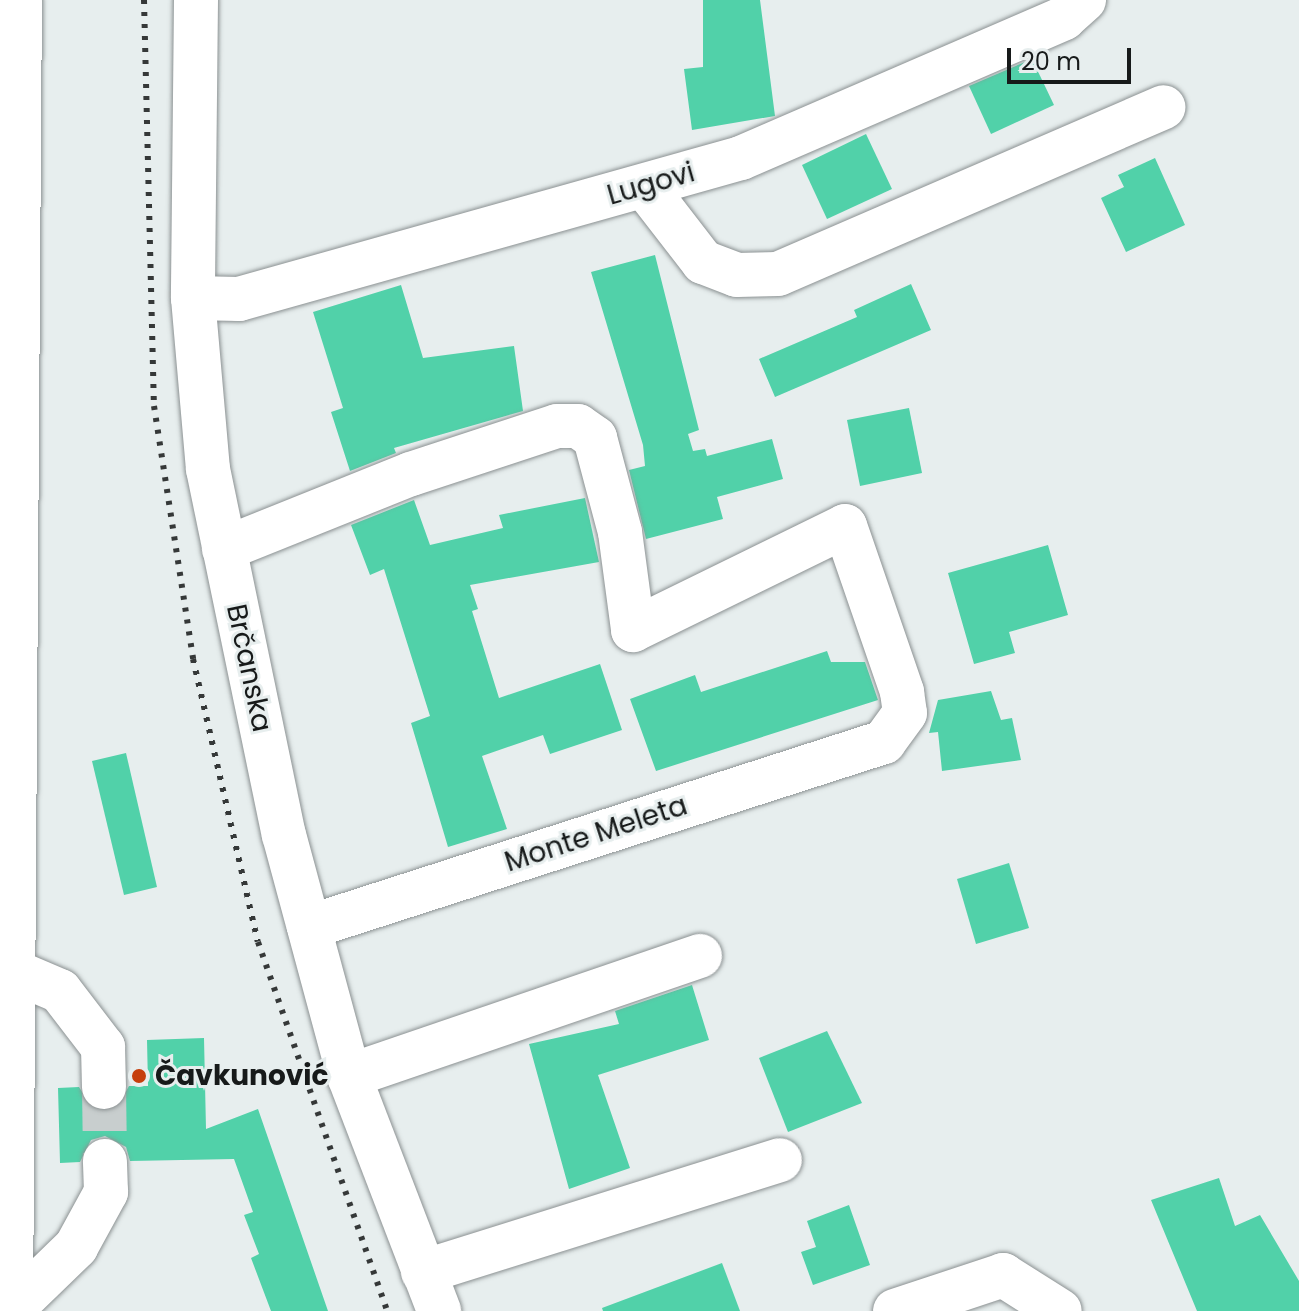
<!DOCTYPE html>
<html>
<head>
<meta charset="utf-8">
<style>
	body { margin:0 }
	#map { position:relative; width:1299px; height:1311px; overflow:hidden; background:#e7eeee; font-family:Poppins,sans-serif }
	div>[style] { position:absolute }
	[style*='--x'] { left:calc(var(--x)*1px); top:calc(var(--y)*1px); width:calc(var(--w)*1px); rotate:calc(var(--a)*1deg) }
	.building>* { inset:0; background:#51d1a9 }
	.minor-tunnel>* { height:44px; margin-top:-22px; transform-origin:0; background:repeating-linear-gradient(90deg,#c8cece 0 44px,transparent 0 66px) }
	.roads { filter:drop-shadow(0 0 2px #8b9192) drop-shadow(0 0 2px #8b9192) }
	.minor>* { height:44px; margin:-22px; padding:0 22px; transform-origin:22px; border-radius:22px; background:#fff }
	.major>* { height:44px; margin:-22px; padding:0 22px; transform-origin:22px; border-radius:22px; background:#fff }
	.rail>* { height:6px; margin-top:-3px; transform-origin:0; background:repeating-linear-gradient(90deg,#353838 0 4px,transparent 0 12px) }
	.dots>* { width:22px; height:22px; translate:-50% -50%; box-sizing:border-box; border:4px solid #e7eeee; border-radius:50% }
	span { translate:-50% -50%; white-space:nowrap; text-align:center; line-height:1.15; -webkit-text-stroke:6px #e7eeee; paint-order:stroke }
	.street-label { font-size:28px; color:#171a1a }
	.poi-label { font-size:28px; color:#171a1a; font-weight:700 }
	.left { translate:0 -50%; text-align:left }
	.scale { position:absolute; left:1007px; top:48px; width:124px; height:36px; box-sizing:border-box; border:4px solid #171a1a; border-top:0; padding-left:10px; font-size:24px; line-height:28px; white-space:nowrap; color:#171a1a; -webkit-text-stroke:6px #e7eeee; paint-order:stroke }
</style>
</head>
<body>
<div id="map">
	<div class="building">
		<i style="clip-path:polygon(703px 0,760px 0,775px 116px,692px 130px,684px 69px,703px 67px)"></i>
		<i style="clip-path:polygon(1032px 59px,1054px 105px,991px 134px,969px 86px)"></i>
		<i style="clip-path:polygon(866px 134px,892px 189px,827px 219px,802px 165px)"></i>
		<i style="clip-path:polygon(1155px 158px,1185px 225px,1126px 252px,1101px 198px,1124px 187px,1118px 175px)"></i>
		<i style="clip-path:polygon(655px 255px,699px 430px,688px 434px,693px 451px,705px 449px,707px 456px,772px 439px,783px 479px,717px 497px,723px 519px,646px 539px,629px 470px,645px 466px,643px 445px,591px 272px)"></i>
		<i style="clip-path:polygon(911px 284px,931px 330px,775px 397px,759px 359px,857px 317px,854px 310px)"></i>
		<i style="clip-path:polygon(401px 285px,423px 358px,514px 346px,523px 411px,394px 448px,396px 453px,350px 471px,331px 412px,343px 408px,313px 312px)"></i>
		<i style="clip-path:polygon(909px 408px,922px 473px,860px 486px,847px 420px)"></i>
		<i style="clip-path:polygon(585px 498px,599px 562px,470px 585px,478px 609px,472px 611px,499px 698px,600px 664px,622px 730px,550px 754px,543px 735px,482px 756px,507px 829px,448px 847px,411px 723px,430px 716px,384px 569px,370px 575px,351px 525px,414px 500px,430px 545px,503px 528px,499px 515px)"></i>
		<i style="clip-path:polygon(1048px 545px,1068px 615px,1009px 632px,1015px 653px,974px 664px,948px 573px)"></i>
		<i style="clip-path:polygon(827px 651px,831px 662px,865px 662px,878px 700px,656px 771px,630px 699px,695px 675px,701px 692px)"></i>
		<i style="clip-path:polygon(991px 691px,1001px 720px,1012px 718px,1021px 760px,942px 771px,938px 732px,929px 733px,938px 700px)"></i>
		<i style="clip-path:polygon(126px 753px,157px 887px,124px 895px,92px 761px)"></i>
		<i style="clip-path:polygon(1009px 863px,1029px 928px,976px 944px,957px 879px)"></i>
		<i style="clip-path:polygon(692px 985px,709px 1040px,598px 1075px,630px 1168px,569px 1189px,529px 1044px,619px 1024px,615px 1011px)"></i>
		<i style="clip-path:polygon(827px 1031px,862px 1103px,788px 1132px,759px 1058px)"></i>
		<i style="clip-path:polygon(204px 1038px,206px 1129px,258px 1109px,328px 1311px,271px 1311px,251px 1258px,259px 1254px,244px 1215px,253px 1212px,234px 1159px,130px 1161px,126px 1147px,105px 1136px,91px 1140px,80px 1162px,60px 1163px,58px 1088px,79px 1087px,93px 1109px,116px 1109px,129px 1086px,148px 1086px,147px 1040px)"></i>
		<i style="clip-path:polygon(1219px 1178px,1235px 1226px,1260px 1215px,1299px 1281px,1299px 1311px,1197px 1311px,1151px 1200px)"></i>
		<i style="clip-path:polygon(849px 1205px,870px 1265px,813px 1285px,801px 1252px,816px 1247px,807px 1221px)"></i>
		<i style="clip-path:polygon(722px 1263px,740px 1311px,603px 1311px,602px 1308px)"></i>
	</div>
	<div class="minor-tunnel">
		<i style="--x:104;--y:1087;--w:74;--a:89.2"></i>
	</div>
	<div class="roads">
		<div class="minor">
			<i style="--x:196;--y:0;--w:298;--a:90.6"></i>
			<i style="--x:193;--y:298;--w:172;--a:85"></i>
			<i style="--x:208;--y:469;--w:374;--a:78.3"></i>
			<i style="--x:284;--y:835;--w:250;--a:74.9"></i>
			<i style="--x:349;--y:1076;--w:252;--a:69"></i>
			<i style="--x:645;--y:187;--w:95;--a:52.3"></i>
			<i style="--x:703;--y:262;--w:36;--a:21"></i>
			<i style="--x:737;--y:275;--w:41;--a:-1.4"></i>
			<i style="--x:778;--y:274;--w:420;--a:-23.4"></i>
			<i style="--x:193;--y:298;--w:46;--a:1.2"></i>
			<i style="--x:239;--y:299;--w:521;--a:-15.69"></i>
			<i style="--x:741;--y:158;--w:352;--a:-23.4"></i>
			<i style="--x:1064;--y:18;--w:27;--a:-42"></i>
			<i style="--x:224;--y:549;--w:201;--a:-21.9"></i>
			<i style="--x:411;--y:474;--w:154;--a:-18.2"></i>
			<i style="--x:557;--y:426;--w:21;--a:0"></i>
			<i style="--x:578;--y:426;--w:21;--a:35"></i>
			<i style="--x:595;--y:438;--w:97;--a:75.1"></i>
			<i style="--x:620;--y:532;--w:99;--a:82.4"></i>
			<i style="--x:633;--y:630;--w:236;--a:-26.1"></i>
			<i style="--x:845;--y:526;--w:176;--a:71"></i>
			<i style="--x:902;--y:692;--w:21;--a:82"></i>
			<i style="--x:905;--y:713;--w:36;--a:126"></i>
			<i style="--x:884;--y:742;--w:604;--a:162.16"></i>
			<i style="--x:13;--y:971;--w:51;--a:23.1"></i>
			<i style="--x:60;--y:991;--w:71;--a:52.5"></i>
			<i style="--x:103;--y:1047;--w:40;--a:88.6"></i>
			<i style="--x:349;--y:1076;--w:371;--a:-18.9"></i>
			<i style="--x:423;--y:1272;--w:374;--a:-17.4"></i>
			<i style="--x:11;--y:1310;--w:91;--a:-44.1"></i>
			<i style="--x:76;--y:1247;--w:63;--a:-61.4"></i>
			<i style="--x:106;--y:1192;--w:31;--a:-92"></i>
			<i style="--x:895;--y:1311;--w:114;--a:-18.4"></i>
			<i style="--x:1003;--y:1275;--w:67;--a:32.3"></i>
		</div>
		<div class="major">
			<i style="--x:11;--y:1311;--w:1311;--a:-89.61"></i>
		</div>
	</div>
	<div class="rail">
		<i style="--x:144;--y:0;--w:406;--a:88.6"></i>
		<i style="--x:154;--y:406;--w:256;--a:81.2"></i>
		<i style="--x:193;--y:659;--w:290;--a:77.1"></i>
		<i style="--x:258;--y:942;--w:391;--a:70.7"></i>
	</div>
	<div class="dots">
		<i style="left:139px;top:1076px;background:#c63f0d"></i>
	</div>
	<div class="street-label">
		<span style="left:651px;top:184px;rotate:-16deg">Lugovi</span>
		<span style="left:249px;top:668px;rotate:78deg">Brčanska</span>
		<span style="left:596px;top:834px;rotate:-18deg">Monte Meleta</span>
	</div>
	<div class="poi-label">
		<span class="left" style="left:155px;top:1076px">Čavkunović</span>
	</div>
	<div class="scale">20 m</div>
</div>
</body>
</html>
